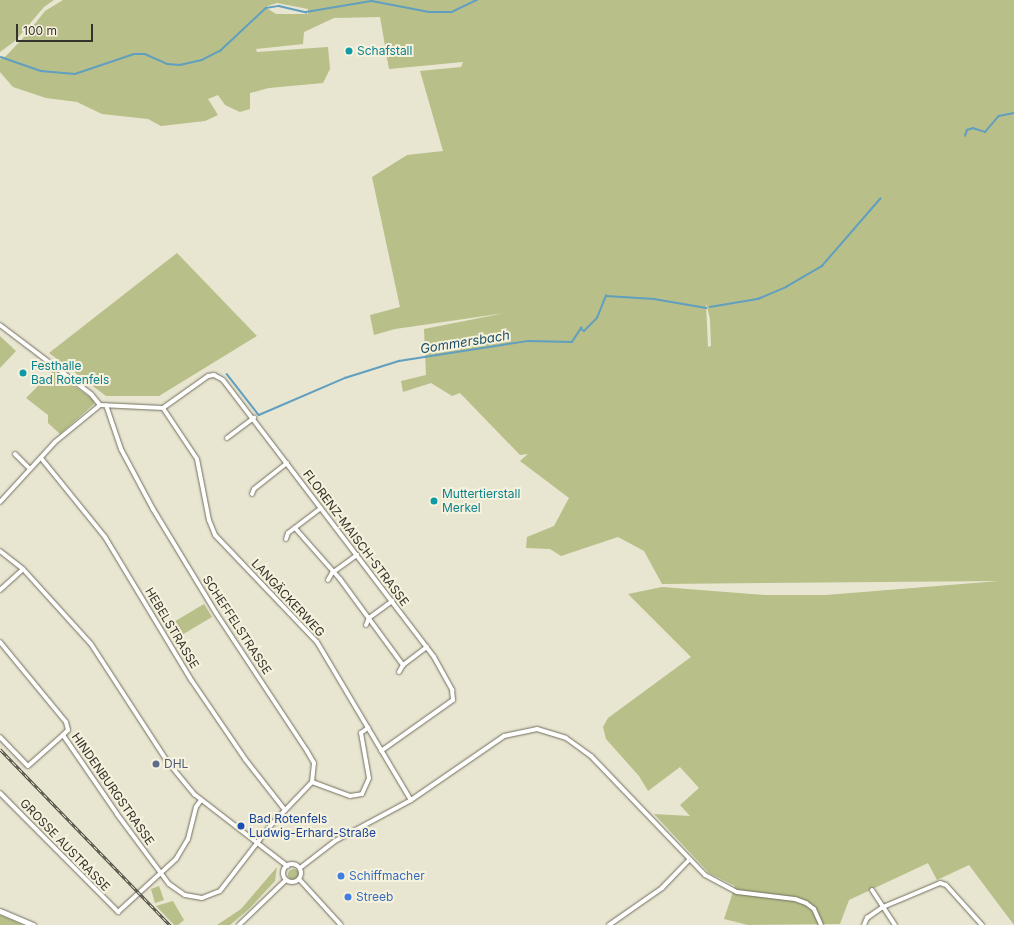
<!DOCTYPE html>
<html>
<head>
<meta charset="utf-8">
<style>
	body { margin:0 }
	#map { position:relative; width:1014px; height:925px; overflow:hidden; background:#e8e5d1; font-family:Inter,sans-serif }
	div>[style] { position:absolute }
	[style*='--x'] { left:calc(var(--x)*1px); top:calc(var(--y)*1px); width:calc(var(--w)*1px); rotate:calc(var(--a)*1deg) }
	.green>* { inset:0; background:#b8bf88 }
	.round { border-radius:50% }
	.stream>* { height:1.5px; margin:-0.75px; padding:0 0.75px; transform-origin:0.75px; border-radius:0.75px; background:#609fbf }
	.roads { filter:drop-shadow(0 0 1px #726f5d) drop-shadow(0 0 1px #726f5d) }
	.minor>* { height:4px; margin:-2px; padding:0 2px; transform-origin:2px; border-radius:2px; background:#fff }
	.minor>.ring { margin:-2px; padding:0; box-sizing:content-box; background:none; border:4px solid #fff; border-radius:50% }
	.tertiary>* { height:5px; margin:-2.5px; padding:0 2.5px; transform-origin:2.5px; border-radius:2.5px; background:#fff }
	.rail>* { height:3px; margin-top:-1.5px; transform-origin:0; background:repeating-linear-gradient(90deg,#f6f2de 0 4.5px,#4a483e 0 9px); box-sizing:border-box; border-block:1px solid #4a483e }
	.dots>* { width:11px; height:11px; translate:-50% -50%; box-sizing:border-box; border:2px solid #f6f2de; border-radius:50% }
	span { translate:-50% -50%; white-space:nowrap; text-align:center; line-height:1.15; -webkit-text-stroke:4px #f6f2de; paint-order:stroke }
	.culture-label { font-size:12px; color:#0d838f }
	.left { translate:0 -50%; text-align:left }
	.street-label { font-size:12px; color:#35332b }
	.service-label { font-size:12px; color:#4e5e75 }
	.transit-label { font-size:12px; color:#164399 }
	.shop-label { font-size:12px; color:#366cbe }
	.water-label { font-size:13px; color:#1d5068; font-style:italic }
	.scale { position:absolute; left:16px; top:24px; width:77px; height:18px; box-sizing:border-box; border:2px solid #35332b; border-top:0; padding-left:5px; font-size:12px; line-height:14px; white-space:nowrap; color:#35332b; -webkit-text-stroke:3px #f6f2de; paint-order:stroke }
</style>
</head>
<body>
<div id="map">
	<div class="green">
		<i style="clip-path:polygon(0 0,54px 0,44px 7px,15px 41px,0 52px)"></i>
		<i style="clip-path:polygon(evenodd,63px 0,1014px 0,1014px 925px,969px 865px,937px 880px,928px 863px,849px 900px,840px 924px,748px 925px,724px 919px,735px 886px,709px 873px,654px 814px,690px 816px,680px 805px,699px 788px,680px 767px,648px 791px,639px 776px,606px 739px,603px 727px,608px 718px,691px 657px,628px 594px,662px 587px,765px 595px,826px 595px,999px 581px,662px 584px,644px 551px,618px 537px,561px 556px,550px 549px,526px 548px,527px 537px,554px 526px,569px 498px,520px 461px,528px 454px,520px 455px,460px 393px,452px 396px,431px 383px,403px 392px,401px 381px,426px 375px,424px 329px,505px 313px,395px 329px,374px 335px,370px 315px,400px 307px,372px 177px,407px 155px,443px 151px,420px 71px,461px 67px,463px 62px,389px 69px,380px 17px,334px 18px,304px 32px,303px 44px,256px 49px,257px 52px,328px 47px,330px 69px,323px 83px,269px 88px,250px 93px,250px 109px,240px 112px,225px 105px,218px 95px,208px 99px,218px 115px,205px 121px,161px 126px,148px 119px,102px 114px,77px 102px,46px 98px,13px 87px,0 72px,0 59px,6px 56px,26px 35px,45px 11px,63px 0,277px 3px,308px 9px,308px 14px,276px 14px,265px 7px,277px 3px,63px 0,706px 303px,710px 319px,711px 346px,708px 347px,706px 303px)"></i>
		<i style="clip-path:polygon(177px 253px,257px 336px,159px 396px,106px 396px,49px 353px)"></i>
		<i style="clip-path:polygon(0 336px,16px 351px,0 368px)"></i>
		<i style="clip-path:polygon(53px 371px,94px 400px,94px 404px,60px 434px,48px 423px,48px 415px,26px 398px)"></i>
		<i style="clip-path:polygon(204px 604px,212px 617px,175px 639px,167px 626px)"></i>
		<i style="clip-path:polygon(277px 867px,275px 881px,249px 909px,230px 925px,217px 925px,241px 909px)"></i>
		<i class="round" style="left:287.5px;top:868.5px;width:11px;height:11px"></i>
		<i style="clip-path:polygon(159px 886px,164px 900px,155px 903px,151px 889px)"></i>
		<i style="clip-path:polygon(173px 901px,184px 920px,178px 925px,174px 925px,156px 906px)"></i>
		<i style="clip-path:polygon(0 915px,10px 919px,23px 925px,0 925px)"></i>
	</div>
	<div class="stream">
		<i style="--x:1;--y:57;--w:42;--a:19.3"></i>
		<i style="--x:41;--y:71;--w:34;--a:5"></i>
		<i style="--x:75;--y:74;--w:62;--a:-18.7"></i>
		<i style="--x:134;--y:54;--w:11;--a:0"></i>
		<i style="--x:145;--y:54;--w:24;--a:24"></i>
		<i style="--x:167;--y:64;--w:13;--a:4"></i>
		<i style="--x:180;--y:65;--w:23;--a:-13"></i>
		<i style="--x:202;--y:60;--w:20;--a:-27"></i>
		<i style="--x:220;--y:51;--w:63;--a:-43.1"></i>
		<i style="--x:266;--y:8;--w:13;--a:-9"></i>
		<i style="--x:279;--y:6;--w:28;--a:13"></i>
		<i style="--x:306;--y:12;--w:67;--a:-9.5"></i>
		<i style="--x:372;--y:1;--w:58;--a:10.9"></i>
		<i style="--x:429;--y:12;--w:23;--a:0"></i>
		<i style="--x:452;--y:12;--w:28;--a:-26"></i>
		<i style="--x:965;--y:136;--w:6;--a:-72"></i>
		<i style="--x:967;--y:130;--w:6;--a:-18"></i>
		<i style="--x:973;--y:128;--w:13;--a:18"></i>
		<i style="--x:985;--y:132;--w:21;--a:-49"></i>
		<i style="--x:999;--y:116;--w:15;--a:-11"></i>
		<i style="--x:710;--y:307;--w:49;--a:-9.5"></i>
		<i style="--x:758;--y:299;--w:30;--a:-23"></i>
		<i style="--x:786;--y:287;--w:42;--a:-30.3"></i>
		<i style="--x:822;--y:266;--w:89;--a:-49.1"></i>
		<i style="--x:227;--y:374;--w:52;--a:52"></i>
		<i style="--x:259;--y:415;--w:94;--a:-23.3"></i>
		<i style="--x:345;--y:378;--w:57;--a:-17.5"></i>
		<i style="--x:399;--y:361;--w:131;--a:-8.8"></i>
		<i style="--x:528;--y:341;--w:44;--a:1.3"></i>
		<i style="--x:572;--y:342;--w:17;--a:-57"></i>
		<i style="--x:581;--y:328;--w:4;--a:45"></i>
		<i style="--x:584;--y:331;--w:18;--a:-45"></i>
		<i style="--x:597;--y:318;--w:24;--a:-68"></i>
		<i style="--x:606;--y:296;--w:48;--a:3.6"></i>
		<i style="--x:654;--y:299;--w:53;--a:9.8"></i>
	</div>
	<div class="roads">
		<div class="minor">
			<i style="--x:0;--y:325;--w:114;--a:37.2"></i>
			<i style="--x:91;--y:394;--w:14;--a:51"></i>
			<i style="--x:163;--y:408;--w:55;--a:-35.4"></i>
			<i style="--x:208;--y:376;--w:6;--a:-9"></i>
			<i style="--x:214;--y:375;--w:10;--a:29"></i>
			<i style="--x:223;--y:380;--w:348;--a:52.7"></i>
			<i style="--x:434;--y:657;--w:38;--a:61"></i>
			<i style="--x:452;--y:690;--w:10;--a:84"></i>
			<i style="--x:453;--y:700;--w:88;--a:144.7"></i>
			<i style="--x:163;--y:408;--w:61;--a:56.3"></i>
			<i style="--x:197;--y:459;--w:62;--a:78.9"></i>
			<i style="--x:209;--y:520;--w:16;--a:68"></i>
			<i style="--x:215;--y:535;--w:148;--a:46.4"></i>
			<i style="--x:317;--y:642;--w:184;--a:59.3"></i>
			<i style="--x:227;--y:438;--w:34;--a:-37"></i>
			<i style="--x:15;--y:454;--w:21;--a:45"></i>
			<i style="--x:41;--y:458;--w:102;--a:51"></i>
			<i style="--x:105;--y:537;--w:168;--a:58.9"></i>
			<i style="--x:192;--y:681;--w:94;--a:55.8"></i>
			<i style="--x:245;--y:759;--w:65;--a:51.9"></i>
			<i style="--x:252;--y:494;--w:5;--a:-68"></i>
			<i style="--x:254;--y:489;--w:42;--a:-38.2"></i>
			<i style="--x:0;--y:502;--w:81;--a:-47.5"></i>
			<i style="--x:55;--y:442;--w:58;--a:-39.4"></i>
			<i style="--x:100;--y:405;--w:63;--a:2.7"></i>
			<i style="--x:295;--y:528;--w:68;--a:48.6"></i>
			<i style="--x:340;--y:579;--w:107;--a:53.8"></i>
			<i style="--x:286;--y:539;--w:6;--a:-72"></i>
			<i style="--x:288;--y:533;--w:41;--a:-37.1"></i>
			<i style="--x:0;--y:551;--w:29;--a:38"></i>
			<i style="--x:23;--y:569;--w:101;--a:47.8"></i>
			<i style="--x:91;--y:644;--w:140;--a:57"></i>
			<i style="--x:167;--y:761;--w:43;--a:50.7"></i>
			<i style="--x:194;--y:794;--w:118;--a:37.7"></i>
			<i style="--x:328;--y:580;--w:8;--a:-60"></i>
			<i style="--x:332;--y:573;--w:31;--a:-36"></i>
			<i style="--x:0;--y:590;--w:31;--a:-42"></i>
			<i style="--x:366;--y:625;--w:8;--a:-67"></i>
			<i style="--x:369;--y:618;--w:29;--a:-36"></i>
			<i style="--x:0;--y:642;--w:104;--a:50.5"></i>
			<i style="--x:66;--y:722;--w:8;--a:76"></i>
			<i style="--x:68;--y:730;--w:7;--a:135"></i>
			<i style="--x:63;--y:735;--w:96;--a:55.6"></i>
			<i style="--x:117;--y:814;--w:87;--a:53.4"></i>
			<i style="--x:169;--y:884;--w:19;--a:35"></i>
			<i style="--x:185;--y:895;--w:17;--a:10"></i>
			<i style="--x:202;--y:898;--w:19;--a:-21"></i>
			<i style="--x:220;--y:891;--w:83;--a:-52.3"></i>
			<i style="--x:271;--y:825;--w:59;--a:-46.4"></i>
			<i style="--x:312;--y:782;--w:19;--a:-84"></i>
			<i style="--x:314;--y:763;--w:14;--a:-120"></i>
			<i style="--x:307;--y:751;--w:165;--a:-123.4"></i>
			<i style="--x:216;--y:613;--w:122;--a:-121.2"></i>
			<i style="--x:153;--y:509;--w:68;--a:-118.1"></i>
			<i style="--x:121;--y:449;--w:46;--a:-108.8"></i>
			<i style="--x:399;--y:672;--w:8;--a:-60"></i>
			<i style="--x:403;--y:665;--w:30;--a:-37"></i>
			<i style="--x:0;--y:737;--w:40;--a:46"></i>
			<i style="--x:28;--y:766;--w:47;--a:-41.5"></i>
			<i style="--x:312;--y:782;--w:40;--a:20.2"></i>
			<i style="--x:350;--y:796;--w:12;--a:-9"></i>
			<i style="--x:362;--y:794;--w:17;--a:-66"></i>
			<i style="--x:369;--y:778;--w:46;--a:-100.1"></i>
			<i style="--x:361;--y:733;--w:9;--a:-36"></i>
			<i style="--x:0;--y:793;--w:168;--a:45.2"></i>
			<i style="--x:118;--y:912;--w:79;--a:-42.4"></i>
			<i style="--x:176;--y:859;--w:23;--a:-59"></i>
			<i style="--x:188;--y:839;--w:33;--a:-76"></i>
			<i style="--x:196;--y:807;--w:9;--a:-54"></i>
			<i class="ring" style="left:283px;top:864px;width:14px;height:14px"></i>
			<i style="--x:300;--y:868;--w:44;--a:-37.6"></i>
			<i style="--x:335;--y:841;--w:86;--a:-28.3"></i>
			<i style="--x:411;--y:800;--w:113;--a:-34.5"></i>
			<i style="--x:504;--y:736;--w:34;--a:-12"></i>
			<i style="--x:537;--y:729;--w:30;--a:17"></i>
			<i style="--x:566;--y:738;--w:31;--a:36"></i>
			<i style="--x:591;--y:756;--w:165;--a:46.2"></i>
			<i style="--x:705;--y:875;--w:36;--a:28"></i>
			<i style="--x:737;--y:892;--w:58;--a:6.9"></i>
			<i style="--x:795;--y:899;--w:12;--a:20"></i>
			<i style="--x:806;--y:903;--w:10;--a:37"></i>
			<i style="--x:814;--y:909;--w:17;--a:66"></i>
			<i style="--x:299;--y:879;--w:62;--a:47.6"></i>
			<i style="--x:872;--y:890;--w:42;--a:56.7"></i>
			<i style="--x:239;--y:925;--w:65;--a:-43.8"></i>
			<i style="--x:609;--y:925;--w:65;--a:-34.9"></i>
			<i style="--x:662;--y:888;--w:40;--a:-46"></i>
			<i style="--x:864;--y:925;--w:8;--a:-67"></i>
			<i style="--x:867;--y:918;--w:19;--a:-35"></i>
			<i style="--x:883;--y:907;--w:62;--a:-22.8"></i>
			<i style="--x:940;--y:883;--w:6;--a:18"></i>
			<i style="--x:946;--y:885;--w:54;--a:48"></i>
		</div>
		<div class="tertiary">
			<i style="--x:0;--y:911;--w:36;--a:23"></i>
		</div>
	</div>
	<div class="rail">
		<i style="--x:0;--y:749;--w:245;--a:46"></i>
	</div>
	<div class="dots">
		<i style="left:349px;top:51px;background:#0f9aa8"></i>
		<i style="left:23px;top:373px;background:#0f9aa8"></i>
		<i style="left:434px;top:501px;background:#0f9aa8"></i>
		<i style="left:156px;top:764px;background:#5c6f8a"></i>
		<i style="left:241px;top:826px;background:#1a4fb4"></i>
		<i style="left:341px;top:876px;background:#3f7fe0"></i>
		<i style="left:348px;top:897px;background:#3f7fe0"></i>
	</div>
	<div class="culture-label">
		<span class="left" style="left:357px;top:51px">Schafstall</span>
		<span class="left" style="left:31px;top:373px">Festhalle<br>Bad Rotenfels</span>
		<span class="left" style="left:442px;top:501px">Muttertierstall<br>Merkel</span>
	</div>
	<div class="street-label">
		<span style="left:356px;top:538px;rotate:53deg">FLORENZ-MAISCH-STRASSE</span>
		<span style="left:288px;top:598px;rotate:47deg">LANGÄCKERWEG</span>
		<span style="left:237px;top:625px;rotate:57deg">SCHEFFELSTRASSE</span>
		<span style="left:172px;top:628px;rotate:59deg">HEBELSTRASSE</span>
		<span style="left:113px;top:789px;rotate:55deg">HINDENBURGSTRASSE</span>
		<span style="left:65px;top:845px;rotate:46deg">GROSSE AUSTRASSE</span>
	</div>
	<div class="service-label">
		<span class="left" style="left:164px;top:764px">DHL</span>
	</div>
	<div class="transit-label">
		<span class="left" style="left:249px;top:826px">Bad Rotenfels<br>Ludwig-Erhard-Straße</span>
	</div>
	<div class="shop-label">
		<span class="left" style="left:349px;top:876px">Schiffmacher</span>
		<span class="left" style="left:356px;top:897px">Streeb</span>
	</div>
	<div class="water-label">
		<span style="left:465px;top:342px;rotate:-9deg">Gommersbach</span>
	</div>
	<div class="scale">100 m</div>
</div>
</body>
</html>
